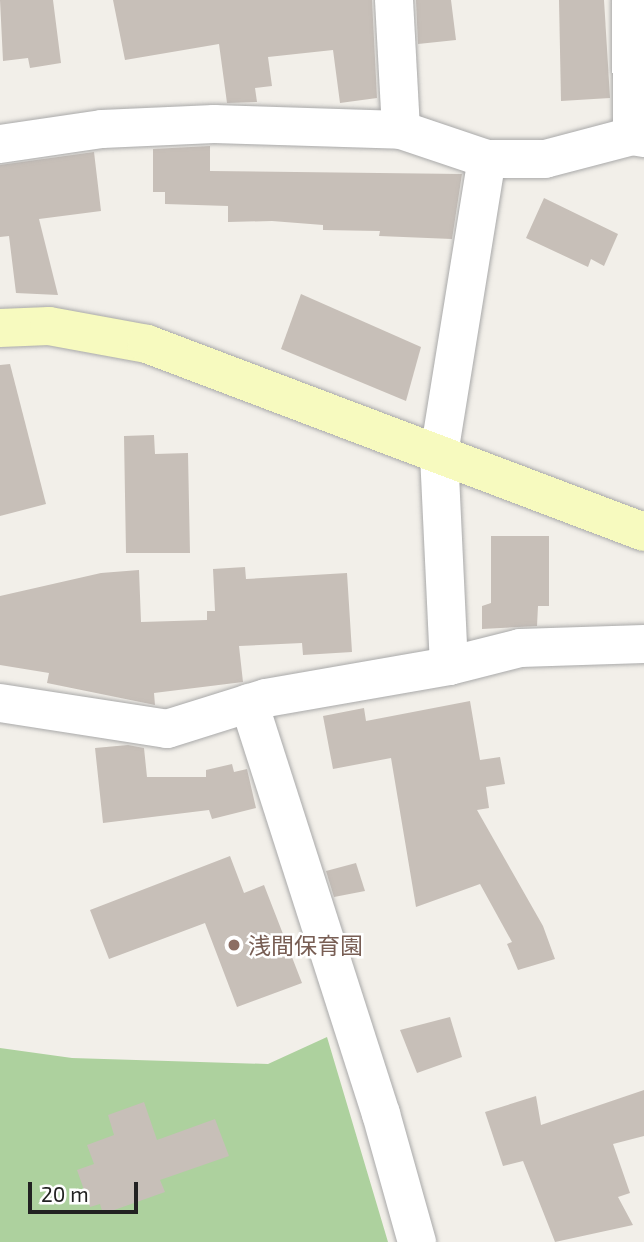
<!DOCTYPE html>
<html>
<head>
<meta charset="utf-8">
<style>
	body { margin:0 }
	#map { position:relative; width:644px; height:1242px; overflow:hidden; background:#f2efe9; font-family:"Exo 2","Noto Sans JP",sans-serif }
	div>[style] { position:absolute }
	[style*='--x'] { left:calc(var(--x)*1px); top:calc(var(--y)*1px); width:calc(var(--w)*1px); rotate:calc(var(--a)*1deg) }
	.forest>* { inset:0; background:#add19e }
	.building>* { inset:0; background:#c7bfb8 }
	.roads { filter:drop-shadow(0 0 2px #a9a9a9) drop-shadow(0 0 2px #a9a9a9) }
	.street>* { height:38px; margin:-19px; padding:0 19px; transform-origin:19px; border-radius:19px; background:#fff }
	.secondary>* { height:38px; margin:-19px; padding:0 19px; transform-origin:19px; border-radius:19px; background:#f7fabf }
	.dots>* { width:19px; height:19px; translate:-50% -50%; box-sizing:border-box; border:4px solid #fff; border-radius:50% }
	span { translate:-50% -50%; white-space:nowrap; text-align:center; line-height:1.15; -webkit-text-stroke:5px #fff; paint-order:stroke }
	.education-label { font-size:23px; color:#785e54 }
	.left { translate:0 -50%; text-align:left }
	.scale { position:absolute; left:28px; top:1182px; width:110px; height:32px; box-sizing:border-box; border:4px solid #222; border-top:0; padding-left:9px; font-size:21px; line-height:24px; white-space:nowrap; color:#222; -webkit-text-stroke:5px #fff; paint-order:stroke }
</style>
</head>
<body>
<div id="map">
	<div class="forest">
		<i style="clip-path:polygon(327px 1037px,388px 1242px,0 1242px,0 1048px,72px 1058px,268px 1064px)"></i>
	</div>
	<div class="building">
		<i style="clip-path:polygon(0 0,53px 0,61px 63px,30px 68px,28px 58px,3px 61px)"></i>
		<i style="clip-path:polygon(113px 0,372px 0,377px 98px,340px 103px,333px 50px,268px 57px,272px 86px,255px 88px,257px 102px,227px 103px,219px 44px,125px 60px)"></i>
		<i style="clip-path:polygon(416px 0,451px 0,456px 40px,418px 44px)"></i>
		<i style="clip-path:polygon(559px 0,604px 0,610px 98px,561px 101px)"></i>
		<i style="clip-path:polygon(210px 146px,210px 171px,462px 174px,452px 239px,379px 236px,380px 231px,323px 230px,323px 225px,272px 221px,228px 222px,228px 206px,165px 204px,165px 192px,153px 192px,153px 149px)"></i>
		<i style="clip-path:polygon(94px 152px,101px 211px,39px 219px,58px 295px,16px 293px,9px 236px,0 237px,0 165px)"></i>
		<i style="clip-path:polygon(544px 198px,618px 234px,604px 266px,591px 259px,588px 267px,526px 238px)"></i>
		<i style="clip-path:polygon(301px 294px,421px 347px,406px 401px,281px 349px)"></i>
		<i style="clip-path:polygon(10px 364px,46px 504px,0 516px,0 365px)"></i>
		<i style="clip-path:polygon(154px 435px,155px 454px,188px 453px,190px 553px,126px 553px,124px 436px)"></i>
		<i style="clip-path:polygon(491px 536px,549px 536px,549px 606px,538px 606px,537px 626px,482px 629px,482px 606px,491px 603px)"></i>
		<i style="clip-path:polygon(245px 567px,246px 579px,347px 573px,352px 652px,303px 655px,302px 643px,239px 646px,243px 682px,154px 693px,155px 705px,47px 683px,49px 673px,0 665px,0 596px,101px 573px,139px 570px,141px 622px,207px 620px,207px 611px,215px 611px,213px 569px)"></i>
		<i style="clip-path:polygon(470px 701px,480px 760px,500px 757px,505px 784px,486px 787px,489px 808px,477px 810px,543px 926px,555px 959px,518px 970px,507px 944px,512px 942px,480px 884px,416px 907px,391px 758px,333px 769px,323px 716px,364px 708px,366px 721px)"></i>
		<i style="clip-path:polygon(128px 745px,144px 748px,147px 777px,206px 777px,206px 770px,232px 764px,234px 772px,247px 769px,256px 808px,212px 819px,209px 810px,103px 823px,95px 748px)"></i>
		<i style="clip-path:polygon(230px 856px,244px 893px,264px 885px,302px 983px,237px 1007px,205px 923px,109px 959px,90px 910px)"></i>
		<i style="clip-path:polygon(356px 863px,365px 891px,334px 897px,326px 871px)"></i>
		<i style="clip-path:polygon(450px 1017px,462px 1057px,417px 1073px,400px 1030px)"></i>
		<i style="clip-path:polygon(644px 1090px,644px 1136px,613px 1144px,630px 1193px,618px 1197px,633px 1225px,555px 1242px,523px 1161px,503px 1166px,485px 1112px,536px 1096px,541px 1125px)"></i>
		<i style="clip-path:polygon(144px 1102px,157px 1140px,215px 1119px,229px 1156px,160px 1180px,165px 1192px,103px 1214px,100px 1204px,90px 1207px,77px 1170px,94px 1164px,87px 1145px,114px 1135px,108px 1115px)"></i>
	</div>
	<div class="roads">
		<div class="street">
			<i style="--x:394;--y:0;--w:130;--a:86.9"></i>
			<i style="--x:631;--y:0;--w:136;--a:89.6"></i>
			<i style="--x:0;--y:144;--w:103;--a:-8.4"></i>
			<i style="--x:102;--y:129;--w:112;--a:-2.6"></i>
			<i style="--x:214;--y:124;--w:187;--a:1.8"></i>
			<i style="--x:401;--y:130;--w:91;--a:18.6"></i>
			<i style="--x:487;--y:159;--w:58;--a:0"></i>
			<i style="--x:545;--y:159;--w:90;--a:-14.8"></i>
			<i style="--x:632;--y:136;--w:12;--a:9"></i>
			<i style="--x:449;--y:666;--w:212;--a:-92.7"></i>
			<i style="--x:439;--y:454;--w:299;--a:-80.8"></i>
			<i style="--x:0;--y:703;--w:169;--a:8.8"></i>
			<i style="--x:167;--y:729;--w:104;--a:-17.4"></i>
			<i style="--x:266;--y:698;--w:186;--a:-9.9"></i>
			<i style="--x:449;--y:666;--w:73;--a:-14.2"></i>
			<i style="--x:520;--y:648;--w:124;--a:-1.8"></i>
			<i style="--x:249;--y:703;--w:432;--a:72.2"></i>
			<i style="--x:381;--y:1114;--w:133;--a:74.3"></i>
		</div>
		<div class="secondary">
			<i style="--x:0;--y:328;--w:49;--a:-2.3"></i>
			<i style="--x:49;--y:326;--w:100;--a:10.4"></i>
			<i style="--x:147;--y:344;--w:531;--a:20.72"></i>
		</div>
	</div>
	<div class="dots">
		<i style="left:234px;top:945px;background:#8d6e63"></i>
	</div>
	<div class="education-label">
		<span class="left" style="left:248px;top:945px">浅間保育園</span>
	</div>
	<div class="scale">20 m</div>
</div>
</body>
</html>
